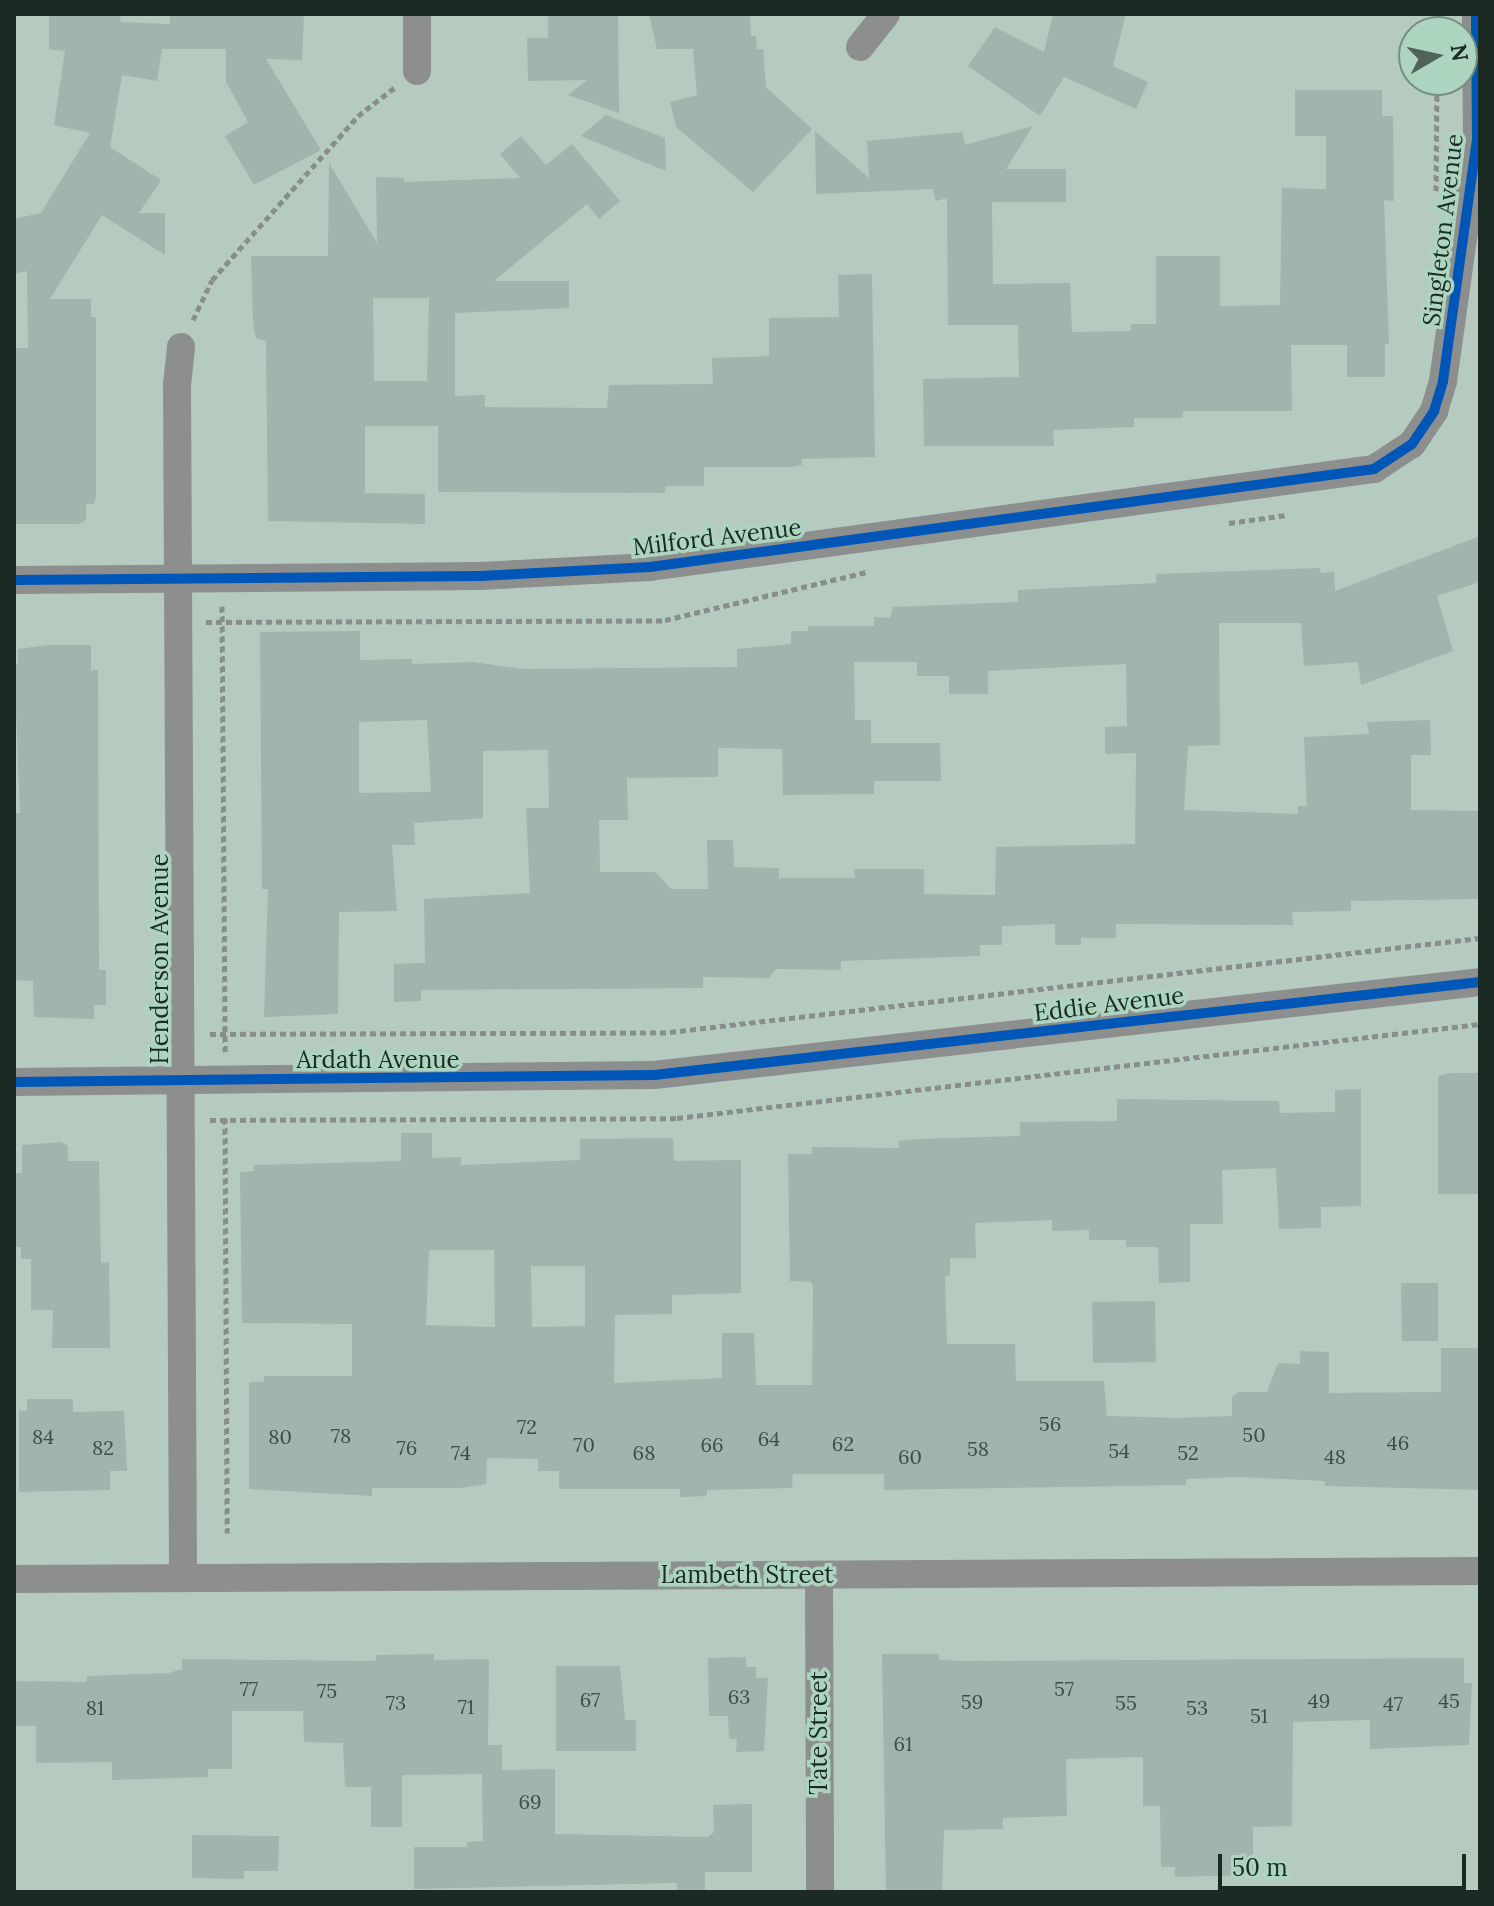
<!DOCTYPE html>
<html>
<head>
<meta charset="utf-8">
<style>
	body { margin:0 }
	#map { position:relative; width:1494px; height:1906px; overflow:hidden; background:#b6cbc0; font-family:Lora,serif }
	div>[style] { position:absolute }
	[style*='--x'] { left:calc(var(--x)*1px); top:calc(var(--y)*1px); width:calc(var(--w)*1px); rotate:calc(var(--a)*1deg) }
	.building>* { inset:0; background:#a1b4ad }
	.path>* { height:5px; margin-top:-2.5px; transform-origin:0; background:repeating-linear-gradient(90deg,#888e8b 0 6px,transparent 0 10px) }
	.minor>* { height:28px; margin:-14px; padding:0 14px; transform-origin:14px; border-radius:14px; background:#8d8e8e }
	.cycleway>* { height:10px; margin:-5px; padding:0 5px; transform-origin:5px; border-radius:5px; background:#0057b8 }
	span { translate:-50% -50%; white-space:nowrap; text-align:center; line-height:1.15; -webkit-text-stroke:7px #add4bf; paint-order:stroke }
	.number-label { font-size:20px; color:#3f4f47 }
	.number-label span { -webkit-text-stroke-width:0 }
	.street-label { font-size:24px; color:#1b2a22 }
	.frame { position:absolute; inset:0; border:16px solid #1b2a22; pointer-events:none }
	.north { position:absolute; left:1398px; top:16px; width:80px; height:80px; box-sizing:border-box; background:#add4bf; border:2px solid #739080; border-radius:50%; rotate:81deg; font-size:22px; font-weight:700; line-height:32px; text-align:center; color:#1b2a22 }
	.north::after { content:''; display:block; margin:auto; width:28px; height:36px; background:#516259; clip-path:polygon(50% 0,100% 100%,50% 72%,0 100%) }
	.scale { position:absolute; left:1218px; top:1854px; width:248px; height:36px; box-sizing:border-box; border:4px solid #1b2a22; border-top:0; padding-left:10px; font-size:24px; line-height:28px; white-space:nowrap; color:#1b2a22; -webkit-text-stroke:6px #add4bf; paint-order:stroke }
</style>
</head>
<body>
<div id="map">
	<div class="building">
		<i style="clip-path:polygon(49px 14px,121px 14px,120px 22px,170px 24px,170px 14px,304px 14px,302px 60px,266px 59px,321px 150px,254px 185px,225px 136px,248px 122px,226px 82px,226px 49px,162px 49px,157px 81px,122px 75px,110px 147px,161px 180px,139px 213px,165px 213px,165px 255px,102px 215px,50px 299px,91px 299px,91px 317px,96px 317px,96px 496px,94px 504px,86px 504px,86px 520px,79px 524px,14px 524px,14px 348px,28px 348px,27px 271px,14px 274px,14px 219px,41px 213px,90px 133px,54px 125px,65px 51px,49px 49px)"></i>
		<i style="clip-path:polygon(548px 14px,618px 14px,619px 113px,568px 95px,587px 80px,528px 81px,527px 38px,548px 38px)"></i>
		<i style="clip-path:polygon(649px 14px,750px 16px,751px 36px,756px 36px,757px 49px,763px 49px,766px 87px,812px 129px,753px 192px,676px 127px,670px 102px,697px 95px,693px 49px,657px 49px)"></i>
		<i style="clip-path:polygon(1053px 14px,1126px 14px,1113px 66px,1148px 82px,1136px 109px,1064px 77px,1040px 116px,968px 66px,995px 27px,1044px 52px)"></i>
		<i style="clip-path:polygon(1295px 90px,1382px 90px,1382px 116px,1393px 116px,1394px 201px,1384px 200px,1389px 344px,1385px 344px,1385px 377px,1347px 377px,1347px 345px,1291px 345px,1292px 411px,1183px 411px,1183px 418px,1134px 418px,1134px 427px,1053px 430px,1054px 446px,924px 446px,923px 379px,1019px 377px,1018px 325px,948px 325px,947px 198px,936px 201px,933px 189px,816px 194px,815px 131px,869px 178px,867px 141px,962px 132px,965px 145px,1033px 126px,1006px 169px,1066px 169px,1066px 202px,992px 202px,993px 284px,1070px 283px,1072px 332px,1131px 331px,1131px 324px,1156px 324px,1156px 256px,1220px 256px,1220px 306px,1280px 305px,1282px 188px,1326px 189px,1326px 136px,1295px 136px)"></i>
		<i style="clip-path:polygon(606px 115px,665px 138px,666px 171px,581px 136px)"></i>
		<i style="clip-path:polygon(evenodd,521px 136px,546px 165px,572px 144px,620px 201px,599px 219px,587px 204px,494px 281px,569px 281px,569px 308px,455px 313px,455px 396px,485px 395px,485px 407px,607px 408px,609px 385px,713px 384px,712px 358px,769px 356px,769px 318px,839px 317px,838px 275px,872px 274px,875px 457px,802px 459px,802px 465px,790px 467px,704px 467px,704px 486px,665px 486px,665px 493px,438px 492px,438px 426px,365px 426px,365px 493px,425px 494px,425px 524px,268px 521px,266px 341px,256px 338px,253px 323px,251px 256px,328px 256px,329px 163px,377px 243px,376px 177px,404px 178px,404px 182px,520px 178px,500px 154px,521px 136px,373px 298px,429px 298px,427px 381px,374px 381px,373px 298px)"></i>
		<i style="clip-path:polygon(evenodd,1480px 536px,1480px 582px,1437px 596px,1453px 651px,1361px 685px,1358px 662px,1304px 666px,1301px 623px,1219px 623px,1220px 745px,1188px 746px,1184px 810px,1298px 814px,1298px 806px,1307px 806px,1304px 737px,1369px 734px,1367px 722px,1430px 720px,1431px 755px,1411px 755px,1411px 810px,1480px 811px,1480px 899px,1351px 901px,1351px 911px,1292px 912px,1293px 925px,1116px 924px,1116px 938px,1081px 938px,1081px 945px,1055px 945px,1055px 924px,1002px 926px,1002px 945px,980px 945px,980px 956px,841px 961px,841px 970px,776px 969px,769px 978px,703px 977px,703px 988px,421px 990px,421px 1001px,394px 1002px,394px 964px,425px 963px,424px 899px,530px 893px,526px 808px,549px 808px,548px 750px,483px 751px,483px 818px,414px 823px,415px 845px,392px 845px,397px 911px,339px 912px,338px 1014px,264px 1017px,268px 889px,262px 889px,260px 632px,360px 631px,360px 660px,412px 659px,412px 664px,473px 662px,522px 669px,737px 667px,737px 649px,791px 644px,791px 631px,808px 631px,808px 626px,874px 626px,874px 617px,890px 618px,893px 607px,1018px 602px,1018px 590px,1156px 583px,1156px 574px,1320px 568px,1321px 573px,1334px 572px,1335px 591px,1480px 536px,854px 662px,917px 662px,917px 676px,949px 676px,949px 694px,988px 694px,988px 671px,1126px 664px,1127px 726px,1105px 727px,1105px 754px,1136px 753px,1135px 844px,996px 847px,995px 895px,924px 894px,924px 869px,854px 869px,855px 878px,779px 878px,779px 868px,734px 867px,733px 840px,707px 840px,708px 889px,671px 889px,655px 872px,600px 872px,599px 820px,628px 820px,627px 778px,718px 777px,718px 748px,782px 749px,783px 795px,874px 794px,874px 781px,941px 781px,940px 743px,871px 743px,871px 720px,855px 720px,854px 662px,1480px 536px,427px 720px,431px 792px,359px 793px,359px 722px,427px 720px)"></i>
		<i style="clip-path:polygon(48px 645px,91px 645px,91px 670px,98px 670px,99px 970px,106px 970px,106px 1005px,94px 1005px,94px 1019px,34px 1017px,33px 981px,14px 980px,14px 813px,20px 813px,14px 664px,18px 664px,18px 649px)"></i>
		<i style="clip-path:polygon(1451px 1073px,1480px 1073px,1480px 1194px,1438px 1194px,1438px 1076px)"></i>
		<i style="clip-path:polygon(evenodd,1361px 1089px,1361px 1206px,1321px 1207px,1321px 1228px,1279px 1229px,1276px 1168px,1222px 1170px,1223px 1224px,1190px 1224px,1190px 1282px,1159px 1283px,1158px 1247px,1126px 1247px,1126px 1240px,1089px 1240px,1089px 1230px,1052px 1231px,1052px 1220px,975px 1223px,976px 1258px,950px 1258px,950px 1276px,945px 1276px,947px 1344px,1015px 1344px,1016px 1381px,1104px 1381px,1107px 1416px,1178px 1418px,1232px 1416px,1232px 1397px,1238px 1392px,1267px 1392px,1278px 1363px,1300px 1364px,1300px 1351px,1329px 1352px,1329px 1393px,1441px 1392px,1441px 1348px,1480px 1348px,1480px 1490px,1325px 1486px,1325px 1481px,1238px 1477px,1186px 1479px,1186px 1485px,884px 1490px,884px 1474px,793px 1474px,792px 1488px,707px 1490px,707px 1496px,680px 1497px,680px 1489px,559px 1489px,559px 1471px,538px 1471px,538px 1459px,487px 1458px,486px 1484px,461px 1488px,372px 1488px,372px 1496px,249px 1489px,249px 1382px,264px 1382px,264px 1376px,352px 1376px,352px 1324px,242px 1323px,240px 1172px,254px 1171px,254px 1165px,401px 1161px,401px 1133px,432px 1133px,432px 1158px,461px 1157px,461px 1165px,580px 1160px,580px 1139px,673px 1138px,674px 1161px,741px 1160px,741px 1293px,672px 1295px,672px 1314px,615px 1315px,614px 1383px,722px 1378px,722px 1333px,754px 1333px,756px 1385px,812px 1385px,813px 1287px,811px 1282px,790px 1281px,788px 1154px,812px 1154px,812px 1147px,899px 1148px,899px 1141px,919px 1139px,1020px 1136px,1020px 1122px,1117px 1121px,1117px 1099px,1279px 1101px,1280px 1113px,1335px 1112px,1335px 1090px,1361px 1089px,429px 1250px,494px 1250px,495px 1327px,426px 1325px,429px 1250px,1361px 1089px,531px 1266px,585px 1266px,585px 1326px,532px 1327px,531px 1266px)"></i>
		<i style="clip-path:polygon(61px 1142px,68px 1146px,68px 1161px,99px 1161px,101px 1263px,109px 1262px,110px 1348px,52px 1348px,53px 1310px,31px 1310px,31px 1259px,21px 1259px,21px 1247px,14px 1247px,15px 1173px,22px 1173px,22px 1145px)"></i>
		<i style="clip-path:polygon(1401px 1283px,1438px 1283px,1438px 1341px,1402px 1341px)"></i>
		<i style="clip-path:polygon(1155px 1301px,1156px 1362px,1093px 1363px,1092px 1302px)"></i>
		<i style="clip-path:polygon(27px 1399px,73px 1399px,73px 1412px,124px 1411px,127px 1471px,110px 1471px,110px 1490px,19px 1492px,19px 1410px,27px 1411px)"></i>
		<i style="clip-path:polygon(434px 1654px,434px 1660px,489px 1659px,488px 1745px,502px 1745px,502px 1770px,555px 1769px,555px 1834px,708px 1837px,714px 1832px,713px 1805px,752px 1804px,752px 1872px,705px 1872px,705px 1892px,677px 1892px,677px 1883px,414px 1889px,414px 1847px,467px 1847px,467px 1842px,483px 1841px,482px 1774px,402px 1775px,402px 1827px,371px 1827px,371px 1787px,345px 1787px,343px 1743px,304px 1742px,303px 1711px,232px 1711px,232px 1769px,208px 1769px,208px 1777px,112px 1780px,112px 1762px,36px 1763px,36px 1726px,14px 1726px,14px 1681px,87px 1682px,87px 1676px,169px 1673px,182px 1669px,182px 1659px,376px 1661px,376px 1655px)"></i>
		<i style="clip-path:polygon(882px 1654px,939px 1654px,939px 1660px,971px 1661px,1464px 1658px,1464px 1683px,1472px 1683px,1469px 1745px,1370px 1749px,1370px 1720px,1293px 1722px,1292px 1826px,1253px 1827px,1253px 1875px,1175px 1877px,1175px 1867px,1161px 1867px,1160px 1806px,1143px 1806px,1143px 1757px,1066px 1759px,1067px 1816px,1003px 1818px,1003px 1829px,944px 1830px,942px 1892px,886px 1892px)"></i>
		<i style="clip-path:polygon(746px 1657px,746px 1667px,756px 1667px,756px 1678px,768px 1678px,764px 1751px,736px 1752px,737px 1739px,729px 1739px,728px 1716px,709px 1716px,708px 1658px)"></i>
		<i style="clip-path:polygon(556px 1666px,620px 1666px,625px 1720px,636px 1720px,636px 1751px,556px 1751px)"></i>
		<i style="clip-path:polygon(192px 1835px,279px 1836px,278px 1871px,244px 1871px,244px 1879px,192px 1878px)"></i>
	</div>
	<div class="path">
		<i style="--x:1437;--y:14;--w:18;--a:90"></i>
		<i style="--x:1436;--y:191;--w:111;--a:-89.5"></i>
		<i style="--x:193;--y:320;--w:44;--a:-64.6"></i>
		<i style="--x:212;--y:280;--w:220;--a:-48.3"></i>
		<i style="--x:358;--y:116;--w:46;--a:-37.9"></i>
		<i style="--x:1229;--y:523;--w:58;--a:-8"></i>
		<i style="--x:222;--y:606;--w:446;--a:89.6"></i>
		<i style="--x:206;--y:622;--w:459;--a:-0.2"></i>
		<i style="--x:665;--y:620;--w:207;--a:-13.4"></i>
		<i style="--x:210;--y:1034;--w:460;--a:-0.2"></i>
		<i style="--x:670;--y:1032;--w:815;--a:-6.62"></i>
		<i style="--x:225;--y:1118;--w:415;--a:89.7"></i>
		<i style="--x:210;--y:1120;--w:467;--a:-0.2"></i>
		<i style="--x:677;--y:1118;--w:808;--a:-6.68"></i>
	</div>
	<div class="minor">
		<i style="--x:417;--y:14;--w:57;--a:90"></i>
		<i style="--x:860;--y:47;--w:42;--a:-51.8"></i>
		<i style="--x:181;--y:347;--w:37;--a:96"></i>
		<i style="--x:177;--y:384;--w:1194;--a:89.71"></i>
		<i style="--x:14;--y:580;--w:466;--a:-0.5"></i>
		<i style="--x:480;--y:576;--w:170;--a:-3"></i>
		<i style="--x:650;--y:567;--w:731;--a:-7.71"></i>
		<i style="--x:1374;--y:469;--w:45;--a:-33.3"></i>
		<i style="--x:1412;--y:444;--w:40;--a:-56"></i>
		<i style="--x:1434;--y:411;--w:31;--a:-73"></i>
		<i style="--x:1443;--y:381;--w:244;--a:-82"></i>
		<i style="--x:1477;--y:139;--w:125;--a:-90.5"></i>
		<i style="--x:14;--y:1082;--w:640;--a:-0.63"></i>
		<i style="--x:654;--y:1075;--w:831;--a:-6.42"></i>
		<i style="--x:819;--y:1575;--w:317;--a:89.8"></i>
		<i style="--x:14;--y:1579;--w:1466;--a:-0.31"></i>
	</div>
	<div class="cycleway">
		<i style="--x:14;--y:580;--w:466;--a:-0.5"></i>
		<i style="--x:480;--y:576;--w:170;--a:-3"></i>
		<i style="--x:650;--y:567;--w:731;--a:-7.71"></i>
		<i style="--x:1374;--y:469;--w:45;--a:-33.3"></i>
		<i style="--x:1412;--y:444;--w:40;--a:-56"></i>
		<i style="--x:1434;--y:411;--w:31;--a:-73"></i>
		<i style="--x:1443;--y:381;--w:244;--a:-82"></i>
		<i style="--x:1477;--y:139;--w:125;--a:-90.5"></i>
		<i style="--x:14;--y:1082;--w:640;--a:-0.63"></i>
		<i style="--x:654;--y:1075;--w:831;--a:-6.42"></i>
	</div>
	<div class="number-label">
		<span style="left:1050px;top:1423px">56</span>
		<span style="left:527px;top:1426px">72</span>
		<span style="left:1254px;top:1434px">50</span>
		<span style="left:341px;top:1435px">78</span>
		<span style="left:43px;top:1436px">84</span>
		<span style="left:280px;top:1436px">80</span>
		<span style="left:769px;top:1438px">64</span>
		<span style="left:1398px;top:1442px">46</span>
		<span style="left:843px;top:1443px">62</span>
		<span style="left:584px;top:1444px">70</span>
		<span style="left:712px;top:1444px">66</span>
		<span style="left:103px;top:1447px">82</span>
		<span style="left:407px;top:1447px">76</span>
		<span style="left:978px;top:1448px">58</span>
		<span style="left:1119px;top:1450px">54</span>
		<span style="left:461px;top:1452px">74</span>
		<span style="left:644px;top:1452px">68</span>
		<span style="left:1188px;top:1452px">52</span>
		<span style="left:910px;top:1456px">60</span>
		<span style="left:1335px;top:1456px">48</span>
		<span style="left:249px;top:1688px">77</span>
		<span style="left:1064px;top:1688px">57</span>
		<span style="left:327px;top:1690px">75</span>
		<span style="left:739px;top:1696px">63</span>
		<span style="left:590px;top:1699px">67</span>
		<span style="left:1319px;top:1700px">49</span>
		<span style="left:1449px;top:1700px">45</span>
		<span style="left:972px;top:1701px">59</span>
		<span style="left:396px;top:1702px">73</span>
		<span style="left:1126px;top:1702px">55</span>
		<span style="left:1393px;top:1703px">47</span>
		<span style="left:466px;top:1706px">71</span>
		<span style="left:95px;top:1707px">81</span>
		<span style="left:1197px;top:1707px">53</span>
		<span style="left:1259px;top:1715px">51</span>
		<span style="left:903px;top:1743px">61</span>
		<span style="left:530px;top:1801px">69</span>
	</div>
	<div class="street-label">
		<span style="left:1443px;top:230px;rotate:-83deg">Singleton Avenue</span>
		<span style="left:717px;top:537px;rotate:-7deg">Milford Avenue</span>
		<span style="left:160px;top:959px;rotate:-90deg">Henderson Avenue</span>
		<span style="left:1109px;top:1004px;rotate:-7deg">Eddie Avenue</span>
		<span style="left:378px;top:1060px">Ardath Avenue</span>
		<span style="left:747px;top:1575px">Lambeth Street</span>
		<span style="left:819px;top:1733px;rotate:-90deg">Tate Street</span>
	</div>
	<div class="frame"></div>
	<div class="north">N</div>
	<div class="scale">50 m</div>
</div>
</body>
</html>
